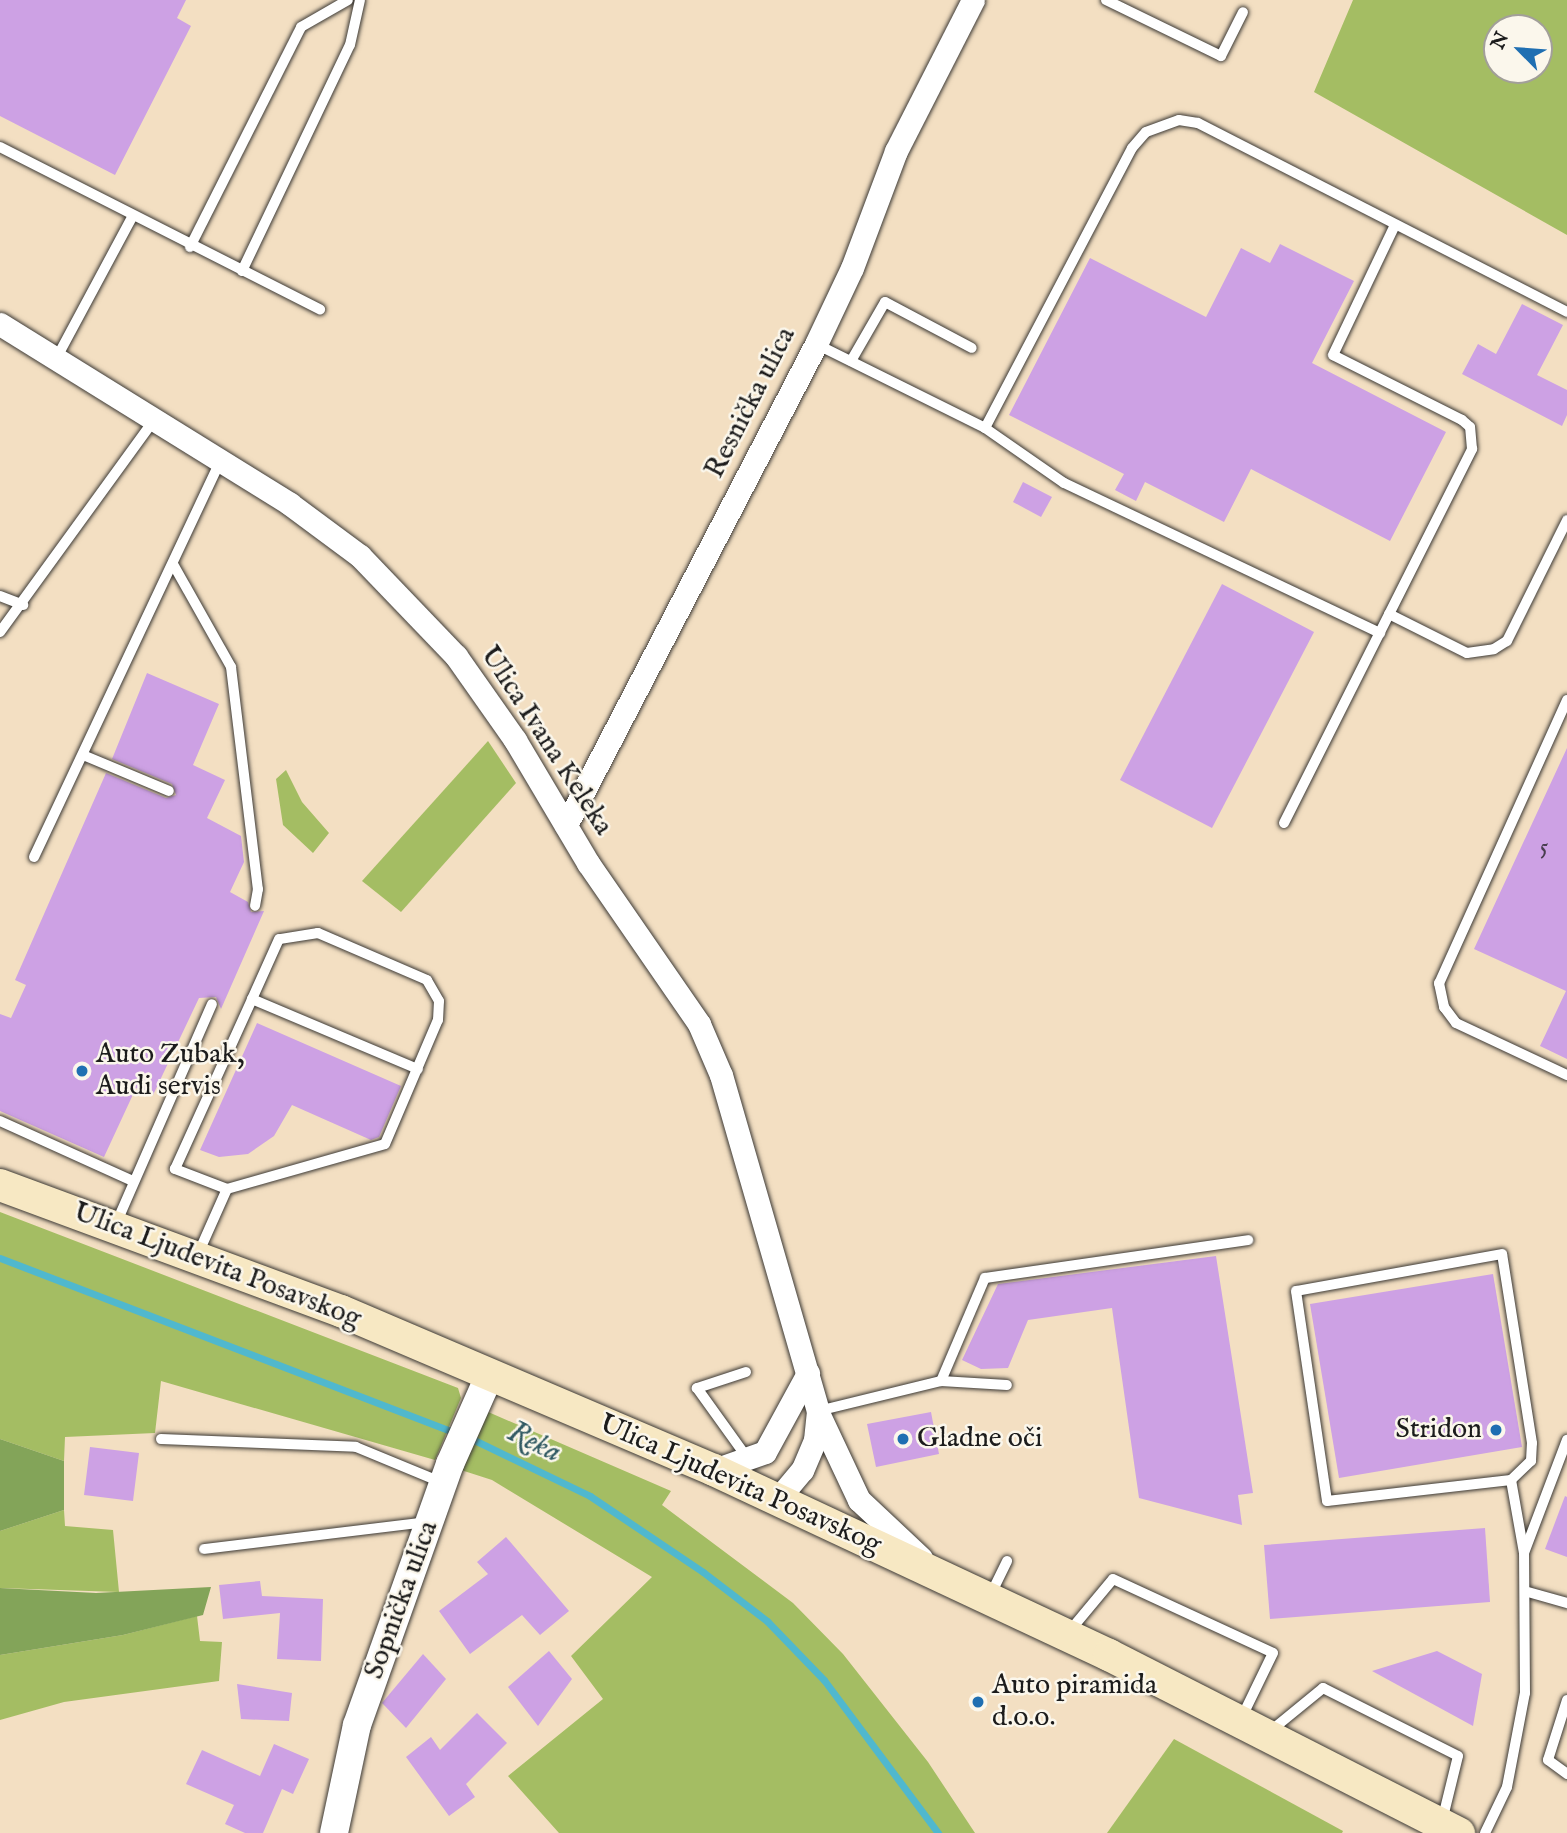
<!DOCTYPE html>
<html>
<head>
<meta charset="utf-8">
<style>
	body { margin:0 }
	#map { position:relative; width:1567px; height:1833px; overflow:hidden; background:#f3dfc2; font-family:"IM FELL English",serif }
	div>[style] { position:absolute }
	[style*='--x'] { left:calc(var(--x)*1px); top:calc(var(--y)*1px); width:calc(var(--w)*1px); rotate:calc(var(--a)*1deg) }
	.green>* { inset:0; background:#a4bd63 }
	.forest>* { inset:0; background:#83a459 }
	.stream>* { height:7px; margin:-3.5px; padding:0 3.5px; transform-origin:3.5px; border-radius:3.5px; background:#50b8ce }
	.building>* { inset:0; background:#cda1e4 }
	.roads { filter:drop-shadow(0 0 2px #3c3935) drop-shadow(0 0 2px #3c3935) }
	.service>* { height:10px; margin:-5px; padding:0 5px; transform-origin:5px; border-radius:5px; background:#fff }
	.minor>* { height:23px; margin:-11.5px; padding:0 11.5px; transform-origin:11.5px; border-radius:11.5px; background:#fff }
	.tertiary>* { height:28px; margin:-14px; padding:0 14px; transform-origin:14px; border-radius:14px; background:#fff }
	.secondary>* { height:32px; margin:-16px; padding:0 16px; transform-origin:16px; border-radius:16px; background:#f7e8c3 }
	.dots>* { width:19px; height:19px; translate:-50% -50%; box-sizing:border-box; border:4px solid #fbf7ec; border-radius:50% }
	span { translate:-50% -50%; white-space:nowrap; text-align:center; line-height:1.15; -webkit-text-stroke:5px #fbf7ec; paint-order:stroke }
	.number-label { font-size:24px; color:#483d4e }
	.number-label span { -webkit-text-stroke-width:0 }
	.street-label { font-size:28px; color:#1c1c1c }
	.poi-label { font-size:28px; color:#1c1c1c }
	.left { translate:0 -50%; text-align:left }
	.right { translate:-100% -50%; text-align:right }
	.water-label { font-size:30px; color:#315a63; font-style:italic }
	.north { position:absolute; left:1483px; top:14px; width:70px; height:70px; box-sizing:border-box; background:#fbf7ec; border:2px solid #a29f99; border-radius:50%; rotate:295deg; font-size:19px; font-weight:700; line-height:28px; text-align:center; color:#1c1c1c }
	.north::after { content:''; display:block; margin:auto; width:24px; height:32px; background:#1f6fb2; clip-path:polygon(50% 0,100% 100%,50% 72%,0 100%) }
</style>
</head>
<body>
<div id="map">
	<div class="green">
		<i style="clip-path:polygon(evenodd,1353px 0,1567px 0,1567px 235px,1314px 92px,1353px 0,1497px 28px,1539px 28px,1539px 70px,1497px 70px,1497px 28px)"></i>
		<i style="clip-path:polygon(488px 741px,516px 783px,401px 912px,362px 881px)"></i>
		<i style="clip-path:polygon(286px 770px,302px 802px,329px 833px,313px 853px,283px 825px,276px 779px)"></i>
		<i style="clip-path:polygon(0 1212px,458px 1388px,461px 1398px,435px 1460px,161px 1381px,155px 1433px,65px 1437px,64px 1461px,0 1439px)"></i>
		<i style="clip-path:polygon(486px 1411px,671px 1491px,662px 1505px,793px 1603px,843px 1654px,928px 1762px,975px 1833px,559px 1833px,508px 1776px,603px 1699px,571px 1656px,652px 1577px,492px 1480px,461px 1470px)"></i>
		<i style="clip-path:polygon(64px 1510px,65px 1526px,113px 1530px,119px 1592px,0 1588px,0 1531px)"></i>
		<i style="clip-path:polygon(197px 1616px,200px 1641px,222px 1642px,219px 1681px,64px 1702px,0 1720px,0 1655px,123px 1635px)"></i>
		<i style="clip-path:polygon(1174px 1739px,1343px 1831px,1342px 1833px,1107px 1833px)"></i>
	</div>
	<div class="forest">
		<i style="clip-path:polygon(0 1439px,64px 1461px,64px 1510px,0 1531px)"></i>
		<i style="clip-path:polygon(211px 1587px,203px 1615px,123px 1635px,0 1655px,0 1588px,96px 1593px)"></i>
	</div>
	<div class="stream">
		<i style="--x:0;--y:1258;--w:489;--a:21"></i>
		<i style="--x:468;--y:1437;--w:136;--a:25.8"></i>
		<i style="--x:590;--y:1496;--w:136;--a:33.9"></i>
		<i style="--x:703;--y:1572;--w:81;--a:37.4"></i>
		<i style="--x:767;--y:1621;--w:82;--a:46"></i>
		<i style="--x:824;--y:1680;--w:191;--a:53.3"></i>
	</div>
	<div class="building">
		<i style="clip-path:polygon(0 0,186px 0,177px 18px,191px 26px,115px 175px,0 116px)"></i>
		<i style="clip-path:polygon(1280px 244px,1354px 281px,1312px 363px,1446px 432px,1390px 541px,1251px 469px,1224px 522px,1145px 482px,1136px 501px,1115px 490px,1124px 474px,1009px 415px,1090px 258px,1206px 317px,1241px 248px,1270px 263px)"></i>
		<i style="clip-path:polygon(1522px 304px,1563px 325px,1537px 375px,1567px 390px,1567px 415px,1562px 426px,1462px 374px,1478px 344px,1496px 354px)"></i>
		<i style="clip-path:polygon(1023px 482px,1052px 497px,1041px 517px,1013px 502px)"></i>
		<i style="clip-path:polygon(1222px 584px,1314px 632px,1212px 828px,1120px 780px)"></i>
		<i style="clip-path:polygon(147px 673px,219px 704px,193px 765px,225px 780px,207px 818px,241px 836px,244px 862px,230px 892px,248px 902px,251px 912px,264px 911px,221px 1009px,216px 997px,199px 998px,153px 1095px,136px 1088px,104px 1157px,0 1111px,0 1014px,11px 1018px,26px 985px,15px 980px,106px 773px,166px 798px,176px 795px,172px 784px,112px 759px)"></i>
		<i style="clip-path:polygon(1567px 748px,1567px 1059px,1540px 1046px,1566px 991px,1474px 949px)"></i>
		<i style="clip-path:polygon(257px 1023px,401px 1086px,379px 1137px,371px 1140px,292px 1105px,274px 1136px,248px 1154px,219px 1157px,200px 1150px)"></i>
		<i style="clip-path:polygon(1216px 1256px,1253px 1493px,1238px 1495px,1242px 1525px,1139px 1498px,1112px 1308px,1028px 1320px,1008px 1368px,981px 1369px,962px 1360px,998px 1284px)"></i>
		<i style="clip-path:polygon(1493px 1274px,1522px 1447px,1339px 1478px,1310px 1304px)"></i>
		<i style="clip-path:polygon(931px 1412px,939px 1454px,876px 1467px,867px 1424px)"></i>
		<i style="clip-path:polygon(90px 1447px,139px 1453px,133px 1501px,84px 1495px)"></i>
		<i style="clip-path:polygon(1565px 1496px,1567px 1497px,1567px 1557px,1545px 1549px)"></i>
		<i style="clip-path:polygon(1485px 1528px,1490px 1602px,1270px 1619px,1264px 1545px)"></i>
		<i style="clip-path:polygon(506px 1537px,569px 1611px,540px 1635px,522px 1615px,470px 1654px,439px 1611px,488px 1574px,477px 1562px)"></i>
		<i style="clip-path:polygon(260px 1581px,262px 1596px,323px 1599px,321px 1661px,277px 1659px,280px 1613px,223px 1619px,219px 1585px)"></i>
		<i style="clip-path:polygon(549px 1651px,572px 1679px,538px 1726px,508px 1687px)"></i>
		<i style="clip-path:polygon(1437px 1651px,1482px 1674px,1473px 1726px,1372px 1671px)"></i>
		<i style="clip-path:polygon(423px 1654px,446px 1679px,406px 1728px,382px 1703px)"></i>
		<i style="clip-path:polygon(237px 1684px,292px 1693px,289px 1721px,241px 1719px)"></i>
		<i style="clip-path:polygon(477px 1713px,507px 1743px,466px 1784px,475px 1797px,449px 1816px,406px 1757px,431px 1737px,440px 1750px)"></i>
		<i style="clip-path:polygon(274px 1744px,309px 1759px,293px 1794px,282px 1789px,263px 1833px,245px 1833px,225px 1824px,234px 1805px,186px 1784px,202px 1750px,260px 1776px)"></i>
	</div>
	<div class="roads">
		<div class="service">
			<i style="--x:1106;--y:0;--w:128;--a:26"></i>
			<i style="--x:1221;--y:56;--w:49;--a:-63.4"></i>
			<i style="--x:0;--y:147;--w:359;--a:26.9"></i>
			<i style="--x:190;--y:247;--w:246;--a:-63.2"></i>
			<i style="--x:301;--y:27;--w:54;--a:-29.9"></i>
			<i style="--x:242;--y:271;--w:250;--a:-64.5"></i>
			<i style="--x:350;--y:45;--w:46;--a:-77.5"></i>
			<i style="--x:816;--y:344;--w:189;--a:26.4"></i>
			<i style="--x:985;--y:428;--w:96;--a:34.8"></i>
			<i style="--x:1064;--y:483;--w:350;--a:25.4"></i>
			<i style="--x:56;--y:359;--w:161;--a:-61.8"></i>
			<i style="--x:851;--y:361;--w:68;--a:-60"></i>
			<i style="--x:885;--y:302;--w:98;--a:27.9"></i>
			<i style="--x:985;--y:428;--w:316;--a:-62.3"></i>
			<i style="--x:1132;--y:148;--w:21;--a:-49"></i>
			<i style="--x:1146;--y:132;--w:35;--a:-20"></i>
			<i style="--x:1179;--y:120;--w:19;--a:9"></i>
			<i style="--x:1198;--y:123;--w:415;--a:27.1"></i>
			<i style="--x:173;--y:564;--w:118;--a:60.6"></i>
			<i style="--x:231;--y:667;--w:224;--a:83.1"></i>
			<i style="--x:258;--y:889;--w:17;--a:100"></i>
			<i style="--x:0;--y:596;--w:25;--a:21"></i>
			<i style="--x:1389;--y:614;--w:87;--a:26.6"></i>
			<i style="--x:1467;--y:653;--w:27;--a:-8"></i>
			<i style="--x:1494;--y:649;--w:15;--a:-32"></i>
			<i style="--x:1507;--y:641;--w:135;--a:-63.6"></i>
			<i style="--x:0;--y:632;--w:262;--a:-54"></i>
			<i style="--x:1567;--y:700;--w:311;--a:114.3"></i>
			<i style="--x:1439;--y:983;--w:25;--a:78"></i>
			<i style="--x:1444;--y:1007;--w:20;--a:53"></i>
			<i style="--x:1456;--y:1023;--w:123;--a:25.1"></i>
			<i style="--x:83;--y:755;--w:93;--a:22.7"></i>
			<i style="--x:1284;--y:823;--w:419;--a:-63.3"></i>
			<i style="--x:1472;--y:449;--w:22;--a:-95"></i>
			<i style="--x:1470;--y:427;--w:11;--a:-139"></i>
			<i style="--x:1462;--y:420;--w:144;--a:-153.3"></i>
			<i style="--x:1333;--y:355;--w:144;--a:-64.5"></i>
			<i style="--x:34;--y:857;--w:438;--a:-64.8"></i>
			<i style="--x:0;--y:1121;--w:146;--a:24.3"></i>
			<i style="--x:227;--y:1189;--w:56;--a:-159"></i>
			<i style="--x:175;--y:1169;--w:187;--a:-65.6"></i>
			<i style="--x:252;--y:999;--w:180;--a:22.9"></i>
			<i style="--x:115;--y:1226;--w:242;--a:-66.4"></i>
			<i style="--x:198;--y:1254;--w:71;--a:-66"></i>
			<i style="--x:227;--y:1189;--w:164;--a:-15.9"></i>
			<i style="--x:385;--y:1144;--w:135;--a:-66.9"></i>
			<i style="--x:438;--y:1020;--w:19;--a:-87"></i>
			<i style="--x:439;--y:1001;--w:24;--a:-120"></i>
			<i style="--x:427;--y:980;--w:119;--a:-156.7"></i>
			<i style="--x:318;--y:933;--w:39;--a:171"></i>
			<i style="--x:279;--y:939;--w:66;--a:114.2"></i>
			<i style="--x:746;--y:1372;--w:52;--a:161.9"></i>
			<i style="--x:697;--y:1388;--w:87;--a:54.3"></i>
			<i style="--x:941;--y:1381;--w:66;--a:3.5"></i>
			<i style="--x:818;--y:1411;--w:127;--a:-13.7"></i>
			<i style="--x:941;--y:1381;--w:112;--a:-66.9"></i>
			<i style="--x:985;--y:1278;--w:266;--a:-8.2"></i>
			<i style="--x:161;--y:1439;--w:195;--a:2.3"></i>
			<i style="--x:356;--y:1447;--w:92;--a:22.4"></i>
			<i style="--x:1511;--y:1480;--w:28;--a:-44"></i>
			<i style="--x:1531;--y:1461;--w:18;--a:-87"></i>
			<i style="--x:1532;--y:1443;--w:191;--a:-99"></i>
			<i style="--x:1502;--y:1254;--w:209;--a:169.8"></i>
			<i style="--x:1296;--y:1291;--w:212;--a:81.6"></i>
			<i style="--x:1327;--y:1501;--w:185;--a:-6.5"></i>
			<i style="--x:1511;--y:1480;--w:74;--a:79.9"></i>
			<i style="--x:204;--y:1549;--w:225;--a:-6.9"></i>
			<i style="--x:1528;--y:1592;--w:41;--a:15.8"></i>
			<i style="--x:990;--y:1596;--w:39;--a:-64"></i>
			<i style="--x:1068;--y:1633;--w:70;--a:-50.2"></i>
			<i style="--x:1113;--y:1579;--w:176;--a:24.8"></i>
			<i style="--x:1273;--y:1653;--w:73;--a:115.9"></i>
			<i style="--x:1567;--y:1700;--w:63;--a:107.6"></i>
			<i style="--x:1548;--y:1760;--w:24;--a:36"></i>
			<i style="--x:1268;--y:1733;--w:71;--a:-39.3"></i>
			<i style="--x:1323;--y:1688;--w:151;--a:26.7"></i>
			<i style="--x:1458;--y:1756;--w:67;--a:103.8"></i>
			<i style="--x:1485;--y:1833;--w:51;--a:-64.4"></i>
			<i style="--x:1507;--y:1787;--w:96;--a:-79.2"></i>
			<i style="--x:1525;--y:1693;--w:140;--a:-90.4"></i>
			<i style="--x:1524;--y:1553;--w:121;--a:-69.2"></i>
		</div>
		<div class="minor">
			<i style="--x:0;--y:324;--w:341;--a:31.8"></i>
			<i style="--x:290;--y:504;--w:87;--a:36.6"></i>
			<i style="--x:360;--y:556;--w:139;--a:46.2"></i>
			<i style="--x:456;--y:656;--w:103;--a:54.9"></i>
			<i style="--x:515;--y:740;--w:143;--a:59.3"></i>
			<i style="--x:588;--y:863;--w:196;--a:55.4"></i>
			<i style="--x:699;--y:1024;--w:56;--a:66.7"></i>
			<i style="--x:721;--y:1075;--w:350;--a:73.9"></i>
			<i style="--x:818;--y:1411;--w:29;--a:96"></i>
			<i style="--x:815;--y:1440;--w:33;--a:113"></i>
			<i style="--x:802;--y:1470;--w:39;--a:130"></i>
			<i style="--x:566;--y:825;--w:542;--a:-62.54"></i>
			<i style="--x:816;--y:344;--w:84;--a:-64.7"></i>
			<i style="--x:852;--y:268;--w:125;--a:-69.4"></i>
			<i style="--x:896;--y:151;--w:169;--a:-63"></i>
			<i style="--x:819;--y:1415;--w:94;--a:64.8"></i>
			<i style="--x:859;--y:1500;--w:85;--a:43.1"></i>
			<i style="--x:714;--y:1470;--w:54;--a:-19.4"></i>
			<i style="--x:765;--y:1452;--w:90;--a:-61.4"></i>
		</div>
		<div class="tertiary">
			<i style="--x:334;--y:1833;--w:110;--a:-78"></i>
			<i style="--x:357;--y:1725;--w:277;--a:-70.4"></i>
			<i style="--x:450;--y:1464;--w:98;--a:-66"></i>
		</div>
		<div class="secondary">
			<i style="--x:0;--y:1185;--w:364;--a:20.3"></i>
			<i style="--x:341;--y:1311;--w:405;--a:23.1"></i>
			<i style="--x:714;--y:1470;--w:436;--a:25.1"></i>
			<i style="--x:1109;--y:1655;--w:393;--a:27"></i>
		</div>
	</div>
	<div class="dots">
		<i style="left:82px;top:1071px;background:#1f6fb2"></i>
		<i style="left:1496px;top:1430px;background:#1f6fb2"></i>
		<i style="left:903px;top:1439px;background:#1f6fb2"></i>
		<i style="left:978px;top:1702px;background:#1f6fb2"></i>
	</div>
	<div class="number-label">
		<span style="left:1544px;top:848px">5</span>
	</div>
	<div class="street-label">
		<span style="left:751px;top:403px;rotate:-63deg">Resnička ulica</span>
		<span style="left:546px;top:741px;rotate:57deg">Ulica Ivana Keleka</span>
		<span style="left:217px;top:1266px;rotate:21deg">Ulica Ljudevita Posavskog</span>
		<span style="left:740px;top:1485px;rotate:24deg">Ulica Ljudevita Posavskog</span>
		<span style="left:402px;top:1600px;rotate:-70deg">Sopnička ulica</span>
	</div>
	<div class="poi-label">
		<span class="left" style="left:96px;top:1071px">Auto Zubak,<br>Audi servis</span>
		<span class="right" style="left:1482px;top:1430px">Stridon</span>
		<span class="left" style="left:917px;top:1439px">Gladne oči</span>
		<span class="left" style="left:992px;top:1702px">Auto piramida<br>d.o.o.</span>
	</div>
	<div class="water-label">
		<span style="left:534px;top:1443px;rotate:26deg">Reka</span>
	</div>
	<div class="north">N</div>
</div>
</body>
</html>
